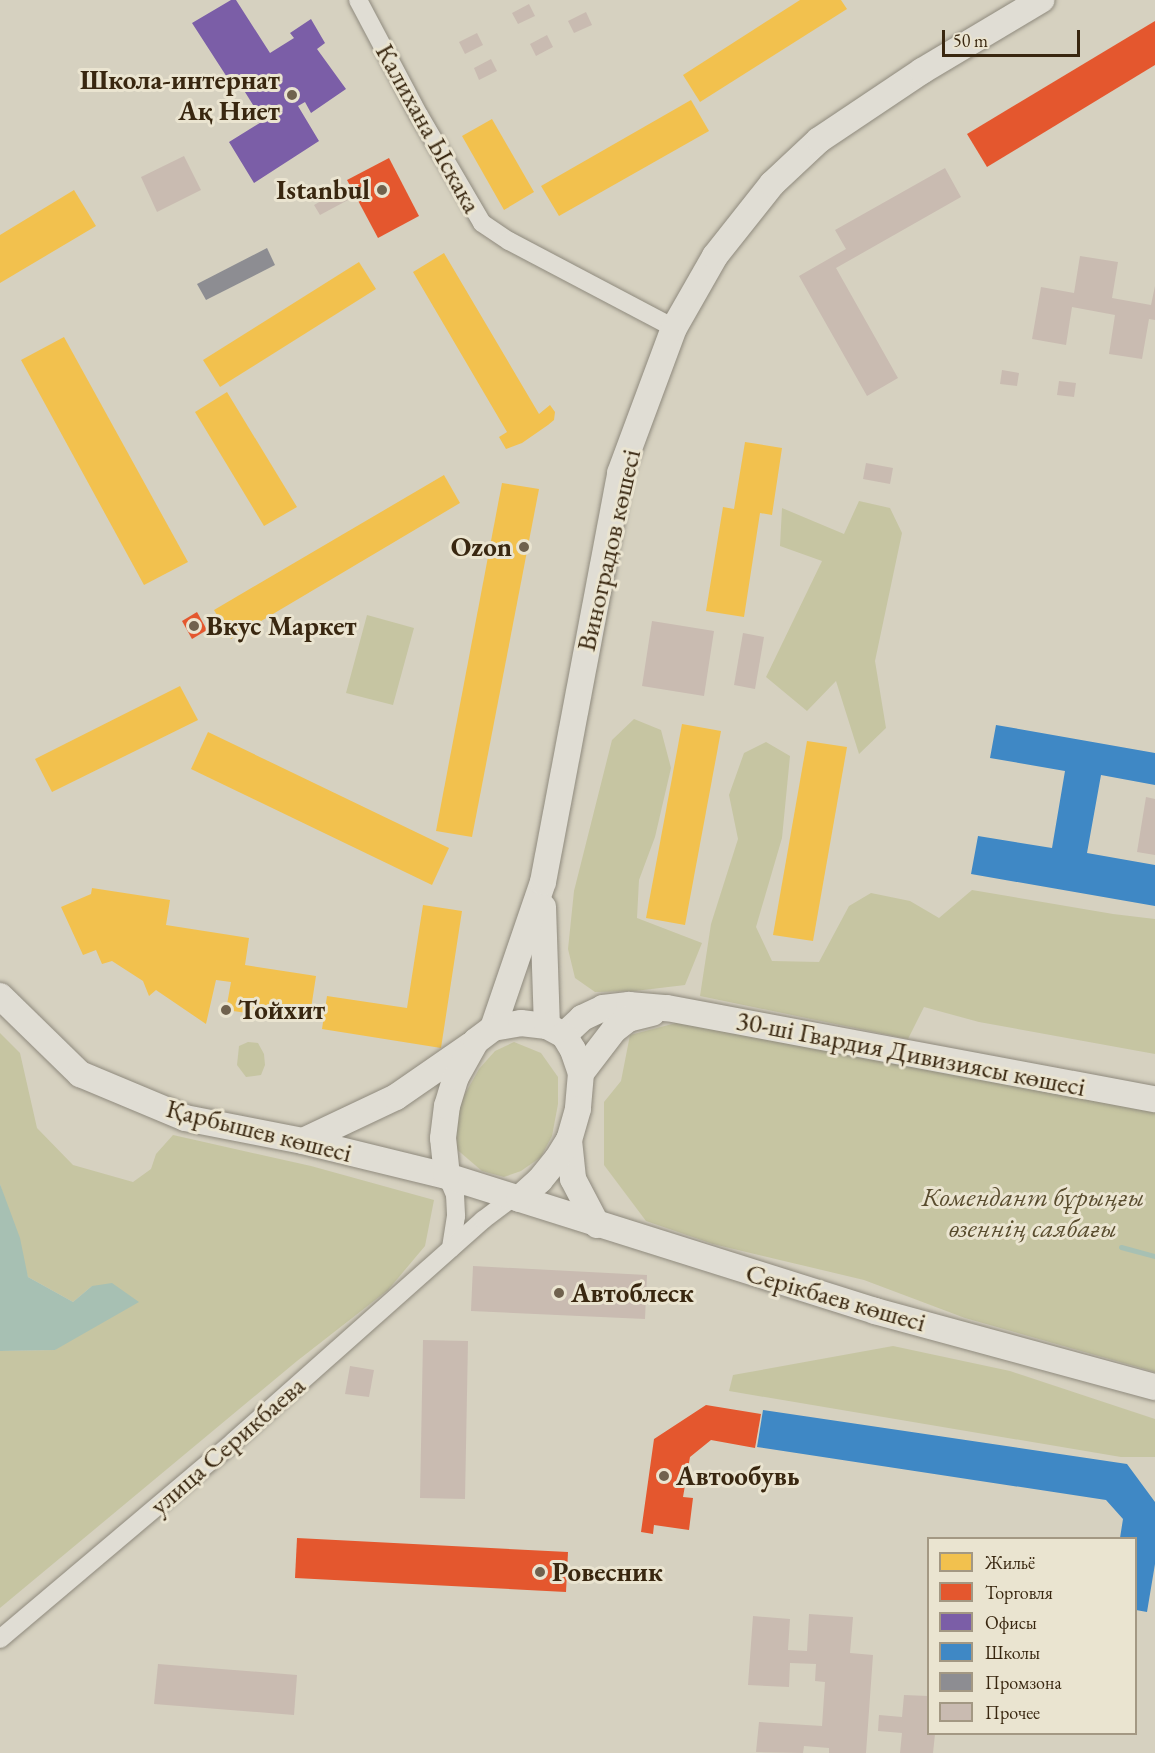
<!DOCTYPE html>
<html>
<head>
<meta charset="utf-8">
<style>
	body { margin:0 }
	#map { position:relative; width:1155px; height:1753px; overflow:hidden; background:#d6d1c0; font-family:"EB Garamond",serif }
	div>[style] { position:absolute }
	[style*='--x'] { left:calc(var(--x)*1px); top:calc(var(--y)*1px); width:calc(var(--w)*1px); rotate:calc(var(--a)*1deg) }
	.green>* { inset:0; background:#c6c5a2 }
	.water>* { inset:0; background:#a7c0b3 }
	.homes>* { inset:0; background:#f2c14e }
	.shops>* { inset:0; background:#e4572e }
	.offices>* { inset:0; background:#7b5ea7 }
	.schools>* { inset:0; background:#3f88c5 }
	.industry>* { inset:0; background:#8d8d92 }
	.stream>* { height:5px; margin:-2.5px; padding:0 2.5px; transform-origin:2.5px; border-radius:2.5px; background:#a7c0b3 }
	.building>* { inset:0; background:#c9bbb1 }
	.roads { filter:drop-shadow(0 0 2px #8f8a7d) drop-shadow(0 0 2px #8f8a7d) }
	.street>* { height:18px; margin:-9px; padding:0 9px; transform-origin:9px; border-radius:9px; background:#e0ddd4 }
	.secondary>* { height:26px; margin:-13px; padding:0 13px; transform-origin:13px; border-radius:13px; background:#e0ddd4 }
	.dots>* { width:16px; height:16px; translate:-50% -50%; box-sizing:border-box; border:3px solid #eae4d0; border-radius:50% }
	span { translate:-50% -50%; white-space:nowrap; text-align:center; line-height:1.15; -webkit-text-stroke:6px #eae4d0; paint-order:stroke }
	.poi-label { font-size:27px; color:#392710; font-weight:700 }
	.right { translate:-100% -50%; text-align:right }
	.left { translate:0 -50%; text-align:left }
	.street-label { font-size:27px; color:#392710 }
	.park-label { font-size:27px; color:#594c2e; font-style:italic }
	.legend { position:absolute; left:927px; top:1537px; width:210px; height:198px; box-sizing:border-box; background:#eae4d0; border:2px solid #a39883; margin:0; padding:8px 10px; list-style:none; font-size:18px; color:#392710 }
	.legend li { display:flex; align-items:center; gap:12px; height:30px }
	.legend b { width:30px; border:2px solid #a39883 }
	.scale { position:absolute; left:942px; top:30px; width:138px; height:27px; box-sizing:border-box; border:3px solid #392710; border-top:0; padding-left:8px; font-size:18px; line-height:21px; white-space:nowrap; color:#392710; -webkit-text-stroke:4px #eae4d0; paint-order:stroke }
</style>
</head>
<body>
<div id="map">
	<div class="green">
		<i style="clip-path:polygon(859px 501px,890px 508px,902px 533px,875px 661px,886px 728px,859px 754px,836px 681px,807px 711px,766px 677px,822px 561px,780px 546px,782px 508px,844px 534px)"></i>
		<i style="clip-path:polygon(367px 615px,414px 628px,393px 705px,346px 693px)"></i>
		<i style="clip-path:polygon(634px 719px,661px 730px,671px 768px,655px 837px,639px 880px,637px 918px,702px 943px,685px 985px,635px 991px,595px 992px,575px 978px,568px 949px,574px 891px,612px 740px)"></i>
		<i style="clip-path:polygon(766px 742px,790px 756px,782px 838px,756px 927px,772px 961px,819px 962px,849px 906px,871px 893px,910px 901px,939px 918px,972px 890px,1113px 914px,1155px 919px,1155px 1054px,979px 1022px,924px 1007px,908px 1039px,700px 996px,711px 924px,738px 839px,729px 795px,744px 753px)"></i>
		<i style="clip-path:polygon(676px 1023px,1155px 1110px,1155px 1372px,965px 1318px,864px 1280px,713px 1244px,646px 1221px,604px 1165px,604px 1102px,621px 1081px,630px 1035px)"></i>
		<i style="clip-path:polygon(0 1033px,20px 1053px,37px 1128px,73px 1165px,133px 1182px,151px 1169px,156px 1154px,173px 1135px,311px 1166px,434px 1200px,425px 1246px,388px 1290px,297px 1361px,0 1608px,0 1351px,55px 1350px,92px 1286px,73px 1302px,28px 1277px,0 1184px)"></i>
		<i style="clip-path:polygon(248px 1042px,258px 1043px,264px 1054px,265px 1065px,261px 1075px,246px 1077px,237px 1065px,239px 1046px)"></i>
		<i style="clip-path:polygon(514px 1042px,541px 1053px,558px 1077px,558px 1104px,552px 1136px,541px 1157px,521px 1171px,504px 1177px,482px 1171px,454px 1147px,457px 1108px,479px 1069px,495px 1051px)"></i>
		<i style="clip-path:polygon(893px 1346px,1010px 1371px,1155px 1419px,1155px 1457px,1121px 1457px,729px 1391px,733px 1375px)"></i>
	</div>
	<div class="water">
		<i style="clip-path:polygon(0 1184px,20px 1238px,28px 1277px,73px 1302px,92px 1286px,112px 1283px,139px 1302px,55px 1350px,0 1351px)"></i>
	</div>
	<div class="homes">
		<i style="clip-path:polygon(800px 0,841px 0,847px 9px,700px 102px,683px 75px)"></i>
		<i style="clip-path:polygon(691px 100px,709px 131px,559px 216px,541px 186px)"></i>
		<i style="clip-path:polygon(492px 119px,534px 192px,504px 210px,462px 136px)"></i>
		<i style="clip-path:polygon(74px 190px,96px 226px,0 283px,0 235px)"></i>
		<i style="clip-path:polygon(444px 253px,539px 414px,550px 405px,555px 412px,554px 420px,548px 425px,522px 443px,506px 449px,499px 437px,507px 432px,413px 272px)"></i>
		<i style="clip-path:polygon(359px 262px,376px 289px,220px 387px,203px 360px)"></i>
		<i style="clip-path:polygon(64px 337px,188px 562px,144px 585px,21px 360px)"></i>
		<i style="clip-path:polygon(227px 392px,297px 507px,264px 526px,195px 412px)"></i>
		<i style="clip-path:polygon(745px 442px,782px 448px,772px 515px,760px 513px,744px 617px,706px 611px,723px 507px,734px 509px)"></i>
		<i style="clip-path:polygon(444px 475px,460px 503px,231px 639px,214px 610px)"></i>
		<i style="clip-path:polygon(502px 483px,539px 489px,472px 837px,436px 831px)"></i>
		<i style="clip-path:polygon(180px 686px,198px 720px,52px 792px,35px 759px)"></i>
		<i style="clip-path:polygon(682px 724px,721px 731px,685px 925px,646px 918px)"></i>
		<i style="clip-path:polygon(208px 732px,449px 848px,432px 885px,191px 769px)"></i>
		<i style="clip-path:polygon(807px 741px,847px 747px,813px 941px,773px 935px)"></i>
		<i style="clip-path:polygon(92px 888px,170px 900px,166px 925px,249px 938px,245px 965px,316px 976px,309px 1022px,226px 1010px,231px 982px,216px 980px,206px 1024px,156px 990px,149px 996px,143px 981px,112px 961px,102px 964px,96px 950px,83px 955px,61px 907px,91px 894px)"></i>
		<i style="clip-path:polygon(423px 905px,462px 911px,441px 1048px,322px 1029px,327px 996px,407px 1008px)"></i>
	</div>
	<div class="shops">
		<i style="clip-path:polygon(1155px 21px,1155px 65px,987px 167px,967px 134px)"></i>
		<i style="clip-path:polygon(389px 158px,419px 216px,378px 238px,347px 180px)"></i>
		<i style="clip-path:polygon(197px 612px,207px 630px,192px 639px,182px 621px)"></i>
		<i style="clip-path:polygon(706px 1405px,761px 1414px,755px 1448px,711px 1440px,690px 1457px,683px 1497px,693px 1498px,689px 1530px,654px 1525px,653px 1534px,641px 1532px,654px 1439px)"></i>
		<i style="clip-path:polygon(297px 1538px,568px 1552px,566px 1592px,295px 1578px)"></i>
	</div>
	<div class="offices">
		<i style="clip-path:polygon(231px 0,236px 0,270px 53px,294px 38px,290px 33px,311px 19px,325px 43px,317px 49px,346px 89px,311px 113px,305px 102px,298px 106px,319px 141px,254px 183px,229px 142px,263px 121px,240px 84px,234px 88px,192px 23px)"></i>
	</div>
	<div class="schools">
		<i style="clip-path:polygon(996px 725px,1155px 753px,1155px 785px,1101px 775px,1087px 853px,1155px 865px,1155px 906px,971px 874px,978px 836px,1052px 848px,1065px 771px,990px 758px)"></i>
		<i style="clip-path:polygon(763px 1410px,1127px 1464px,1155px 1502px,1155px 1564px,1147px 1612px,1136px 1610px,1136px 1538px,1120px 1538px,1123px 1519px,1106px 1500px,757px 1447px)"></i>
	</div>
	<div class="industry">
		<i style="clip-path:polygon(267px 248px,275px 265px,206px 300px,197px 284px)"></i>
	</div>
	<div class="stream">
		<i style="--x:1121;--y:1247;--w:35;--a:15"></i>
	</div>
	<div class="building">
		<i style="clip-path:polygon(529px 4px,535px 16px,518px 24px,512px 13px)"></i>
		<i style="clip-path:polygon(586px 12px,592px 25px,574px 33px,568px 21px)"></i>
		<i style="clip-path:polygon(477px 33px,483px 45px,465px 54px,459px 42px)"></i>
		<i style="clip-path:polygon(547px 35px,553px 47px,536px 56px,530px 44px)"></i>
		<i style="clip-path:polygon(491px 59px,497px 71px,479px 80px,474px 68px)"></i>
		<i style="clip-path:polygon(184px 156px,201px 190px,157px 212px,141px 177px)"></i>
		<i style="clip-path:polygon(945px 168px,961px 197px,836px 268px,898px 378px,867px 396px,799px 276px,846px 249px,835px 230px)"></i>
		<i style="clip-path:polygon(342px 189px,348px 200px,320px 215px,314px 205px)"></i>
		<i style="clip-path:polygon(1080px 256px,1118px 262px,1112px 298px,1151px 305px,1155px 286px,1155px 320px,1149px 319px,1142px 359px,1109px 354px,1115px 315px,1072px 307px,1066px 345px,1032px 339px,1041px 287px,1074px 293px)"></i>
		<i style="clip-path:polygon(1002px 370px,1019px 373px,1017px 386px,1000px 384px)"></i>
		<i style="clip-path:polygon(1059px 381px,1076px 383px,1074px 397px,1057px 395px)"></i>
		<i style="clip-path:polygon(866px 463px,893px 468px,890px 484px,863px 479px)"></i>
		<i style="clip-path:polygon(652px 621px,714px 631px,704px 696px,642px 686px)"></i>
		<i style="clip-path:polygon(743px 633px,764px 637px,755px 689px,734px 685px)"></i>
		<i style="clip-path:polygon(1146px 797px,1155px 799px,1155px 855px,1137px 852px)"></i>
		<i style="clip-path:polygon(473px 1266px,647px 1275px,645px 1319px,471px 1311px)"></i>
		<i style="clip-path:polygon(423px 1340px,468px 1341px,465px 1499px,420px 1498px)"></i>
		<i style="clip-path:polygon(350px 1366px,374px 1370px,369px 1397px,345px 1394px)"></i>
		<i style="clip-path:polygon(809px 1614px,853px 1617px,850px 1653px,873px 1655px,866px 1753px,829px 1753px,829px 1748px,804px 1746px,803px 1753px,756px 1752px,759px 1722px,822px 1726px,825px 1682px,815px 1681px,816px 1664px,790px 1663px,789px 1687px,748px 1685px,753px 1616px,790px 1619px,788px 1650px,807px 1651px)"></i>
		<i style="clip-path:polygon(158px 1664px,297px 1675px,294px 1715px,154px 1704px)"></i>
		<i style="clip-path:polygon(904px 1695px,928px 1696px,928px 1734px,935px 1734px,933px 1753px,900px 1753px,902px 1733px,878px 1731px,879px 1715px,902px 1717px)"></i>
	</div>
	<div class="roads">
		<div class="street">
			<i style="--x:358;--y:0;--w:130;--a:62.1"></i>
			<i style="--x:419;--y:115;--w:125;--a:59.7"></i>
			<i style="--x:482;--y:223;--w:32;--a:34"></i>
			<i style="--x:509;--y:241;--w:187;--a:27.8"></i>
			<i style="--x:447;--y:1176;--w:21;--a:67"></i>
			<i style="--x:455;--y:1195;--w:21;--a:87"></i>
			<i style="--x:456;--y:1216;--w:33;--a:99"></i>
			<i style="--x:0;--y:1639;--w:307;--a:-40.2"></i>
			<i style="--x:234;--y:1441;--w:333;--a:-41.6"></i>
			<i style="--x:483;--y:1220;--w:39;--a:-37"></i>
		</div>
		<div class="secondary">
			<i style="--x:543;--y:907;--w:119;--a:88.1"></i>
			<i style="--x:0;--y:996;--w:112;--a:44.3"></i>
			<i style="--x:80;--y:1074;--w:114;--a:22.7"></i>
			<i style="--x:185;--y:1118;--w:120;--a:11"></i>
			<i style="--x:303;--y:1141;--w:148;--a:13.7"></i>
			<i style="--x:447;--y:1176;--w:449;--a:17.5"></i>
			<i style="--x:875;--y:1311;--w:290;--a:15.2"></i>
			<i style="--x:493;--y:1028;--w:154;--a:-71.1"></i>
			<i style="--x:543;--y:882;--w:416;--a:-79.3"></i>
			<i style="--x:620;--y:473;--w:155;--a:-69.6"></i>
			<i style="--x:674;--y:328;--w:83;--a:-60.3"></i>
			<i style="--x:715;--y:256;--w:92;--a:-51.6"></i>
			<i style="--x:772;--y:184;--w:64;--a:-43.1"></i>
			<i style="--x:819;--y:140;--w:124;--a:-33.8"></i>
			<i style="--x:922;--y:71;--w:139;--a:-30.8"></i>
			<i style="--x:564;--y:1035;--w:25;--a:-43"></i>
			<i style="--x:582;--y:1018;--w:23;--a:-25"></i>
			<i style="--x:603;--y:1008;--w:26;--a:-7"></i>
			<i style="--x:629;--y:1005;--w:38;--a:5"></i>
			<i style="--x:667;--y:1008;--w:496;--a:10.6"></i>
			<i style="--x:581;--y:1073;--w:54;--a:-52.5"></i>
			<i style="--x:614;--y:1030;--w:18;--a:-38"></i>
			<i style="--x:628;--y:1019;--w:25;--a:-14"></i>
			<i style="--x:569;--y:1140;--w:39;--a:84"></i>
			<i style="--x:573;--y:1179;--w:52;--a:62.4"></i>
			<i style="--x:303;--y:1141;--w:103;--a:-25.3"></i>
			<i style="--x:396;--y:1097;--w:91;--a:-34.7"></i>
			<i style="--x:447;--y:1176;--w:38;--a:-96"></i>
			<i style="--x:443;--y:1138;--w:32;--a:-83"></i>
			<i style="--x:447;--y:1106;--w:30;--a:-73"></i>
			<i style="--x:456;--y:1077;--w:41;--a:-60.9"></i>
			<i style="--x:476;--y:1041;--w:21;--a:-37"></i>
			<i style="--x:493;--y:1028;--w:28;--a:-10"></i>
			<i style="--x:521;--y:1023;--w:26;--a:7"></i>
			<i style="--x:547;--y:1026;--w:19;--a:28"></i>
			<i style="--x:564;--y:1035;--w:17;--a:59"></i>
			<i style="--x:573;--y:1050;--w:24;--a:71"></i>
			<i style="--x:581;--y:1073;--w:36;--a:95"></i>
			<i style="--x:578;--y:1109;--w:32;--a:106"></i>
			<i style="--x:569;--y:1140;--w:22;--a:122"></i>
			<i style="--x:557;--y:1159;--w:27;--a:129"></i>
			<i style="--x:540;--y:1180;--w:28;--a:138"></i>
		</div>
	</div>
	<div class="dots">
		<i style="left:292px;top:95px;background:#70624e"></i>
		<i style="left:382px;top:190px;background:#70624e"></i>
		<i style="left:524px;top:547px;background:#70624e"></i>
		<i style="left:194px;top:626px;background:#70624e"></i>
		<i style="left:226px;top:1010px;background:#70624e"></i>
		<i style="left:559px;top:1293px;background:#70624e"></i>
		<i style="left:664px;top:1476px;background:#70624e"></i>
		<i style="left:540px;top:1572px;background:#70624e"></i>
	</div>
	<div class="poi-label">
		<span class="right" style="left:280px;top:95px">Школа-интернат<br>Ақ Ниет</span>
		<span class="right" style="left:370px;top:190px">Istanbul</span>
		<span class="right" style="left:512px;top:547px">Ozon</span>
		<span class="left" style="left:206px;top:626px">Вкус Маркет</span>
		<span class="left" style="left:238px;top:1010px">Тойхит</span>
		<span class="left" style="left:571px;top:1293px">Автоблеск</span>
		<span class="left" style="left:676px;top:1476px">Автообувь</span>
		<span class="left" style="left:552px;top:1572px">Ровесник</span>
	</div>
	<div class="street-label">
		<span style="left:429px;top:128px;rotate:61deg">Калихана Ыскака</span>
		<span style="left:608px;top:550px;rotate:-77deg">Виноградов көшесі</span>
		<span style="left:911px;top:1053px;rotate:11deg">30-ші Гвардия Дивизиясы көшесі</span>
		<span style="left:259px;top:1130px;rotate:14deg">Қарбышев көшесі</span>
		<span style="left:836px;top:1297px;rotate:16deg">Серікбаев көшесі</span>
		<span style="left:227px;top:1445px;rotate:-41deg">улица Серикбаева</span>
	</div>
	<div class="park-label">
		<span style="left:1033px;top:1212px">Комендант бұрыңғы<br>өзеннің саябағы</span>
	</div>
	<ul class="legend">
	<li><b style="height:16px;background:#f2c14e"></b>Жильё</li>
	<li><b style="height:16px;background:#e4572e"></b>Торговля</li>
	<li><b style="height:16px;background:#7b5ea7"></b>Офисы</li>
	<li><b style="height:16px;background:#3f88c5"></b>Школы</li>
	<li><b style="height:16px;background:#8d8d92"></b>Промзона</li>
	<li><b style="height:16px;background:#c9bbb1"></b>Прочее</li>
	</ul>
	<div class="scale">50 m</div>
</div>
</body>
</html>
